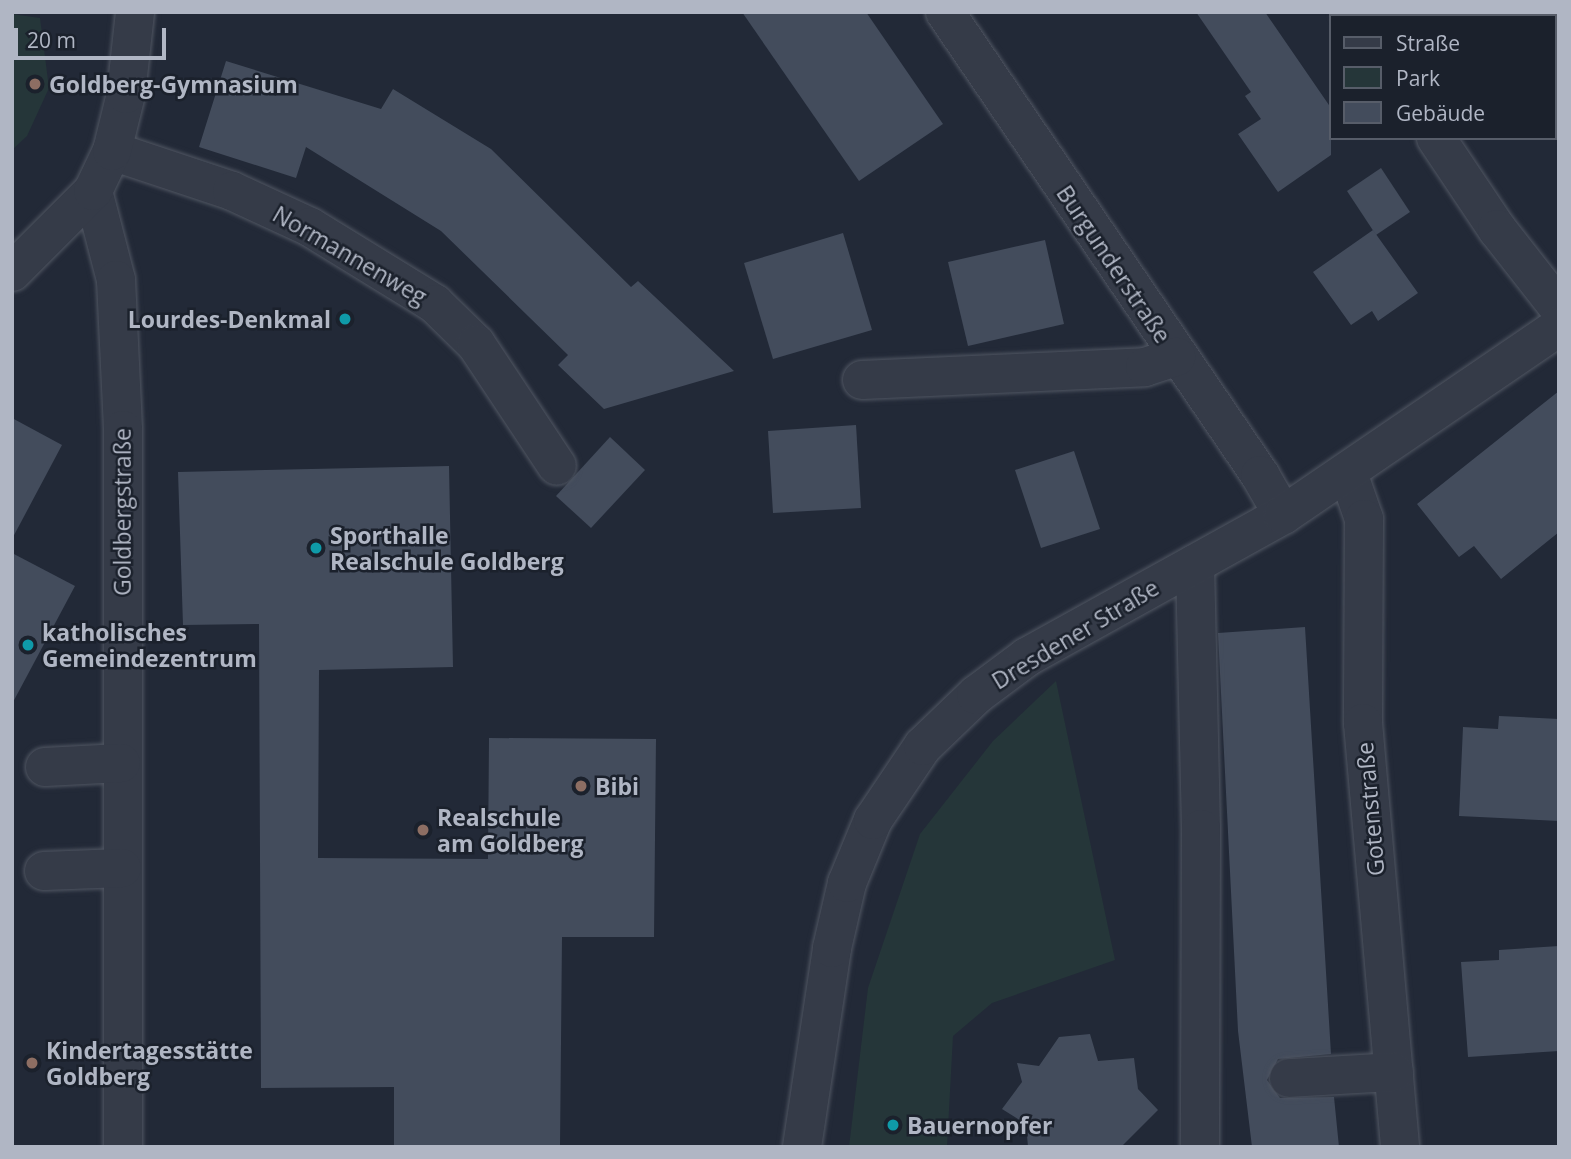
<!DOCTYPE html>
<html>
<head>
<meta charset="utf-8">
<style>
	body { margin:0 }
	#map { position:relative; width:1571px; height:1159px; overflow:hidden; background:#222937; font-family:"Open Sans",sans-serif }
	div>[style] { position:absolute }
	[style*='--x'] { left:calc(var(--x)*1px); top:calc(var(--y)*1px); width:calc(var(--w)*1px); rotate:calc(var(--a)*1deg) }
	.green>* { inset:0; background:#253639 }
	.building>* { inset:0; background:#434c5c }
	.roads { filter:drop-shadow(0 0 2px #505662) drop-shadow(0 0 2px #505662) }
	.minor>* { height:38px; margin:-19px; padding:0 19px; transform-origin:19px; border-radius:19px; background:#353b48 }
	.dots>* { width:19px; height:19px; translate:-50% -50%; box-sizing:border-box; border:4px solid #1b212c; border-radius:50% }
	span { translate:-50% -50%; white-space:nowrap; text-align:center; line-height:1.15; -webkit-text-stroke:5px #1b212c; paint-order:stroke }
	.poi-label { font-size:23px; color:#b0b6c4; font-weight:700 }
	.left { translate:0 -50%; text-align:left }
	.right { translate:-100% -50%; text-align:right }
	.street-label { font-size:23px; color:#b0b6c4 }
	.frame { position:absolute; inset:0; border:14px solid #b0b6c4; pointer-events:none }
	.legend { position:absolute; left:1329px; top:14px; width:228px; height:126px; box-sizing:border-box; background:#1b212c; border:2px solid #575d69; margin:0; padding:9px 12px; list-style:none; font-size:21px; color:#b0b6c4 }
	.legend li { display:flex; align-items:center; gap:14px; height:35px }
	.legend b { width:35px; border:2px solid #575d69 }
	.scale { position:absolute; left:14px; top:28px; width:152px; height:32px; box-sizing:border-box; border:4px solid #b0b6c4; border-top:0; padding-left:9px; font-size:21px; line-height:24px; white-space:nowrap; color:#b0b6c4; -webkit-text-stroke:5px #1b212c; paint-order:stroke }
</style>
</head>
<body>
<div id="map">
	<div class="green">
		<i style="clip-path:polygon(12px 14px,40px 18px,49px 88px,27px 136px,12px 150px)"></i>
		<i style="clip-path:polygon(1056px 681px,1115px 960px,992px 1003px,953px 1036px,947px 1147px,849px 1147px,868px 988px,920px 834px,993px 741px)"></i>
	</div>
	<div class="building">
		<i style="clip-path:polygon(742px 12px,866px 12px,943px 124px,859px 181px)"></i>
		<i style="clip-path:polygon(1196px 12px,1265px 12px,1331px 108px,1331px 155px,1278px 192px,1238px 134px,1261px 119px,1245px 96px,1251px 92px)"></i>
		<i style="clip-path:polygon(226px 61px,381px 109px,393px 89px,491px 149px,631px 287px,638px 281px,734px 371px,604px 409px,558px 365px,568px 355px,441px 231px,306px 147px,296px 178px,199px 147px)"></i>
		<i style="clip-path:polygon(1381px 168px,1410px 212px,1376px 235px,1347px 191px)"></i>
		<i style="clip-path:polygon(1373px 230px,1418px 293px,1378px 321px,1372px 311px,1351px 325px,1313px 272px)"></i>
		<i style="clip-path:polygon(843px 233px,872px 330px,773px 359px,744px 263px)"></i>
		<i style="clip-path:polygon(1045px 240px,1064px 324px,968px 346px,948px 262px)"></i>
		<i style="clip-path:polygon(1559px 391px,1559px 532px,1501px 579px,1474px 546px,1459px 557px,1417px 504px)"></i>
		<i style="clip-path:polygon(12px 418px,62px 445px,12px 539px)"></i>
		<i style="clip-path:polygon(856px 425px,861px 508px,773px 513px,768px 431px)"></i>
		<i style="clip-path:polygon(610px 437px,645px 470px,591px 528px,556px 496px)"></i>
		<i style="clip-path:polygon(1074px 451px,1100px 529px,1041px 548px,1015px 470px)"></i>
		<i style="clip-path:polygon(449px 466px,453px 667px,319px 670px,318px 858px,488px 859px,489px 738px,656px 739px,654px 937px,562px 937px,560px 1147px,394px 1147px,394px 1087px,261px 1088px,259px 624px,183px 625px,178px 472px)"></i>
		<i style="clip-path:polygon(12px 553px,75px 586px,12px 704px)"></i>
		<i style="clip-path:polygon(1305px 627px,1331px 1054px,1278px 1059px,1267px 1080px,1280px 1098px,1334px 1097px,1339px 1147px,1252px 1147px,1238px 1031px,1218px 633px)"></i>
		<i style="clip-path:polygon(1499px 716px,1559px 719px,1559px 821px,1459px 816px,1463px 727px,1498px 729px)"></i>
		<i style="clip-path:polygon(1559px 946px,1559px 1051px,1468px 1057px,1461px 962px,1499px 960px,1499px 950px)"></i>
		<i style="clip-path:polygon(1090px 1034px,1098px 1061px,1134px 1058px,1138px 1089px,1158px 1110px,1121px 1147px,1028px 1147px,1026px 1124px,1002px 1109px,1022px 1082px,1017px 1063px,1039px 1066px,1059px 1037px)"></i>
	</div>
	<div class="roads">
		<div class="minor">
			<i style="--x:945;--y:12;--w:560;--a:55.77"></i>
			<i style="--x:1260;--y:475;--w:46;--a:60.1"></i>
			<i style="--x:1352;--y:12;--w:5;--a:53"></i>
			<i style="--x:1436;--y:138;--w:110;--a:56.2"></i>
			<i style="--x:1497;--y:229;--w:100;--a:51.9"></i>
			<i style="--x:112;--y:151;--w:126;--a:18.4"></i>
			<i style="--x:232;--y:191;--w:86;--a:24.8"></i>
			<i style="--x:310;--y:227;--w:147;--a:31.6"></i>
			<i style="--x:435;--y:304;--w:57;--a:44.3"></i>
			<i style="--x:476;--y:344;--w:146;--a:56.4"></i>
			<i style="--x:93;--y:191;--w:92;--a:75.5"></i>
			<i style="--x:116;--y:280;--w:150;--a:87.3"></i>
			<i style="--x:123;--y:430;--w:717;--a:90"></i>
			<i style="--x:12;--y:272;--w:115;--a:-45"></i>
			<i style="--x:93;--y:191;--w:44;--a:-64.6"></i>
			<i style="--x:112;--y:151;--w:59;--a:-76.2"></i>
			<i style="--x:126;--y:94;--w:82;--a:-83.7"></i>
			<i style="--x:862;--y:380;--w:283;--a:-2.6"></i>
			<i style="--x:1145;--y:367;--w:33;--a:-18"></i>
			<i style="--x:1348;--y:473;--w:49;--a:70.8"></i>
			<i style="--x:1364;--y:519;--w:204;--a:90.3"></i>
			<i style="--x:1363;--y:723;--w:426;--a:85"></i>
			<i style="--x:1195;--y:564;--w:265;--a:88.7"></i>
			<i style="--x:1201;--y:829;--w:318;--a:90.2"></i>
			<i style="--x:45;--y:767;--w:76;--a:-3"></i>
			<i style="--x:44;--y:871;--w:78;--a:-2.2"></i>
			<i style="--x:1289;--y:1078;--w:105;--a:-3.3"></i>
			<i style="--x:802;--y:1147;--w:201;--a:-81.4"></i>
			<i style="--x:832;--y:948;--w:67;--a:-77"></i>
			<i style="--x:847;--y:883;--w:68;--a:-67.6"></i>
			<i style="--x:873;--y:820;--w:89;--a:-56"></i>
			<i style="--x:923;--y:746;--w:74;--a:-43.9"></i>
			<i style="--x:976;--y:695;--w:64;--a:-36.7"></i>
			<i style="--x:1027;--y:657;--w:293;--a:-29"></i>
			<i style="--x:1283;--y:515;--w:334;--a:-34.3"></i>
		</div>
	</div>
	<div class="dots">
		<i style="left:35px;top:84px;background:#8d6e63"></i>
		<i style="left:345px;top:319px;background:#0f9aa8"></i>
		<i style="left:316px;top:548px;background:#0f9aa8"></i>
		<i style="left:28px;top:645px;background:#0f9aa8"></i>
		<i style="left:581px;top:786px;background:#8d6e63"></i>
		<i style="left:423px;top:830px;background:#8d6e63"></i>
		<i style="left:32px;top:1063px;background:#8d6e63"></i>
		<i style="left:893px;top:1125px;background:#0f9aa8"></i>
	</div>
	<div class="poi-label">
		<span class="left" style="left:49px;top:84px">Goldberg-Gymnasium</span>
		<span class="right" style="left:331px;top:319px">Lourdes-Denkmal</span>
		<span class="left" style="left:330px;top:548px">Sporthalle<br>Realschule Goldberg</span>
		<span class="left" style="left:42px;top:645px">katholisches<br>Gemeindezentrum</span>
		<span class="left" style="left:595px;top:786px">Bibi</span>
		<span class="left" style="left:437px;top:830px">Realschule<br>am Goldberg</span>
		<span class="left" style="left:46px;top:1063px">Kindertagesstätte<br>Goldberg</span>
		<span class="left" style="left:907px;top:1125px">Bauernopfer</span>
	</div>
	<div class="street-label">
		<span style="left:350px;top:255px;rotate:30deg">Normannenweg</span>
		<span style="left:1114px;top:264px;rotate:56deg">Burgunderstraße</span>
		<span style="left:122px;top:512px;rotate:-90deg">Goldbergstraße</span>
		<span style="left:1075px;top:634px;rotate:-31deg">Dresdener Straße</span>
		<span style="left:1370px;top:809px;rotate:-95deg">Gotenstraße</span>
	</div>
	<div class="frame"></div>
	<ul class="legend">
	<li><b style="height:9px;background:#353b48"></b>Straße</li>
	<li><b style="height:19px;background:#253639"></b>Park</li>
	<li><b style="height:19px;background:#434c5c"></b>Gebäude</li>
	</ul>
	<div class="scale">20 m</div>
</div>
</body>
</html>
